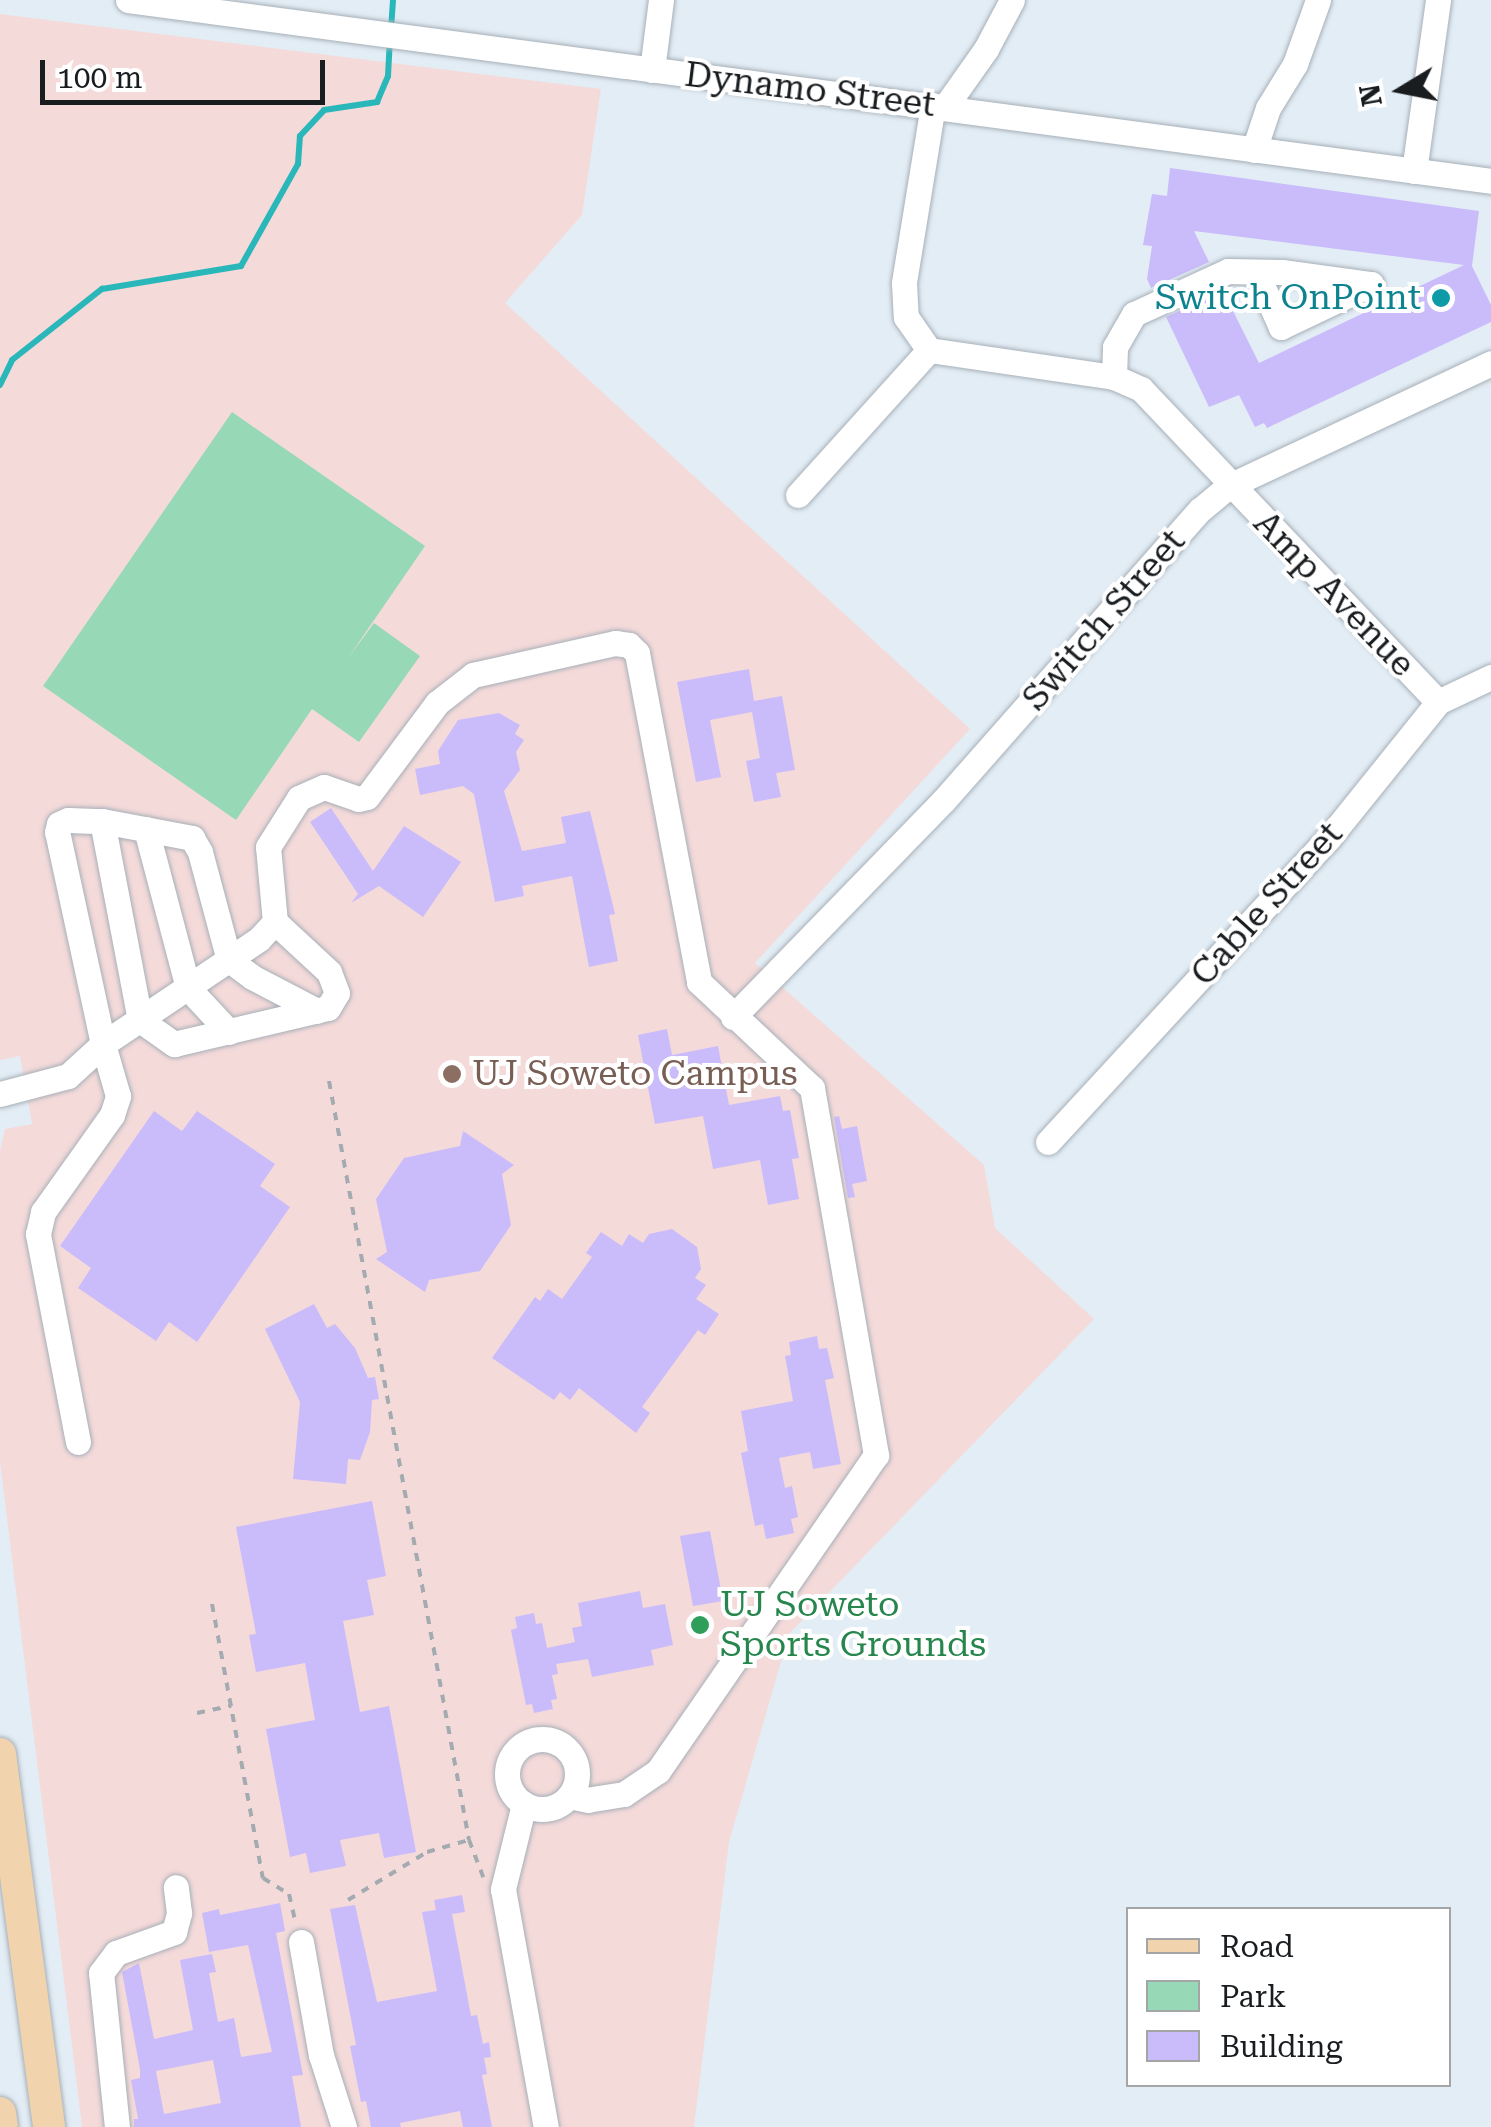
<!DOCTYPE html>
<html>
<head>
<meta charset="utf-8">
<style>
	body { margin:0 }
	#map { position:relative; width:1491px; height:2127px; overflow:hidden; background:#e3edf5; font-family:"Roboto Serif",serif }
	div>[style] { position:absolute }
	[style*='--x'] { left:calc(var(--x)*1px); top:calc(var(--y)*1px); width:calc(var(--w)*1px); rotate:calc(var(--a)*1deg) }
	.education>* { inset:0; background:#f5dada }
	.green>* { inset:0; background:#97d9b7 }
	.stream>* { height:6px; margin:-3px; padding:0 3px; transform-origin:3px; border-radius:3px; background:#29b7ba }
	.building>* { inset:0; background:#cabbfb }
	.path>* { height:4px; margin-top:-2px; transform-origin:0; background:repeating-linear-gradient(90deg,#a3abb1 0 8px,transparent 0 16px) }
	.roads { filter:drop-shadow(0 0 2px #a7b0b8) drop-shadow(0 0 2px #a7b0b8) }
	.minor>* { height:25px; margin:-12.5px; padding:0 12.5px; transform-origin:12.5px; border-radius:12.5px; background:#fff }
	.minor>.ring { margin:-12.5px; padding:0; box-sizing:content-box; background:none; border:25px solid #fff; border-radius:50% }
	.major>* { height:32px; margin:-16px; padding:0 16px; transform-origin:16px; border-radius:16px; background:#f1d4ae }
	.dots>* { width:28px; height:28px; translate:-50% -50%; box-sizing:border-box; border:5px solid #fff; border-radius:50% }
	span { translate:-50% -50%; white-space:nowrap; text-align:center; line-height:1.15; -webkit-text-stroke:8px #fff; paint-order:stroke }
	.street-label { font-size:35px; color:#191d20 }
	.culture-label { font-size:35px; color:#0d838f }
	.right { translate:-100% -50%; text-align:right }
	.education-label { font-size:35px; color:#785e54 }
	.left { translate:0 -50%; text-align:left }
	.leisure-label { font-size:35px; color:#27864d }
	.legend { position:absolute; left:1126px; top:1907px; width:325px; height:180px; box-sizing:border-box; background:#fff; border:2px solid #a3a5a6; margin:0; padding:12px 18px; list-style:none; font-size:30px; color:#191d20 }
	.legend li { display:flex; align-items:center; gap:20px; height:50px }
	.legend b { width:50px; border:2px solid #a3a5a6 }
	.north { position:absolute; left:1351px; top:40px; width:100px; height:100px; -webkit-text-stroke:8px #fff; paint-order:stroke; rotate:260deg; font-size:28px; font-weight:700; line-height:40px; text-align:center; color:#191d20 }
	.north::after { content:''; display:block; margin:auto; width:35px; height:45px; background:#191d20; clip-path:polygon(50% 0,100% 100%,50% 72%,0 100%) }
	.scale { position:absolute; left:40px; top:60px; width:285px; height:45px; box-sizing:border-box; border:5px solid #191d20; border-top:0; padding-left:12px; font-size:30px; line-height:35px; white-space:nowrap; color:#191d20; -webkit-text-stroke:8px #fff; paint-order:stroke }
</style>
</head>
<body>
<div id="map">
	<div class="education">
		<i style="clip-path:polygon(0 14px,601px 89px,582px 215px,505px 303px,970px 729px,755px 963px,984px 1165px,995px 1228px,1094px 1319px,789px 1634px,729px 1842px,694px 2127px,82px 2127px,0 1462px,0 1151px,5px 1129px,32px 1124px,20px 1056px,0 1060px)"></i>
	</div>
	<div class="green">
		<i style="clip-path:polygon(232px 412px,425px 546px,348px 658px,374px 623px,420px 656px,359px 742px,312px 709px,236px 820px,43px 686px)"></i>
	</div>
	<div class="stream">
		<i style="--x:391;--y:29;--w:29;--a:-86"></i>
		<i style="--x:0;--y:385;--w:28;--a:-64"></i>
		<i style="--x:12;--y:360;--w:115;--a:-38.3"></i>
		<i style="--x:102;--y:289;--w:141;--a:-9.4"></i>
		<i style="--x:241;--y:266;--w:117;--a:-60.8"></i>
		<i style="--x:298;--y:164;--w:28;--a:-86"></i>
		<i style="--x:300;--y:136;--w:35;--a:-47"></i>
		<i style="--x:324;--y:110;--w:54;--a:-8.6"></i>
		<i style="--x:377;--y:102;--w:28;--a:-67"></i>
		<i style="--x:388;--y:76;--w:35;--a:-87"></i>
	</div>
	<div class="building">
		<i style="clip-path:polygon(1170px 168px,1479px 211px,1472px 266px,1491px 305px,1491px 322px,1267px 428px,1264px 423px,1255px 427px,1239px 395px,1209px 407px,1166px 317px,1223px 291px,1259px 363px,1464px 265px,1194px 231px,1209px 262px,1151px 288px,1147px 279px,1152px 246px,1143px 245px,1152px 194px,1167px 196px)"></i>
		<i style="clip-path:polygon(749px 669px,754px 701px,782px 696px,795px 770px,776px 773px,781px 797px,754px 802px,746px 761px,760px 758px,752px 712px,710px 720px,721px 777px,696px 782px,677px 682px)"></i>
		<i style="clip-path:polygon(499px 713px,520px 725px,515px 734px,524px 740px,516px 752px,520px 770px,504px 791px,522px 851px,566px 843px,561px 817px,590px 811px,615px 914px,609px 915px,618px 961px,589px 967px,572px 876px,522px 886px,524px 896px,495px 902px,474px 794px,463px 786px,420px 795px,415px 769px,440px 764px,438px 751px,458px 720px)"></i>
		<i style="clip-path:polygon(331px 808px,373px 871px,404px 826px,461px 862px,423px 917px,379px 886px,351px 903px,358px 894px,310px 822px)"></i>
		<i style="clip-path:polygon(667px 1029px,672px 1055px,718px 1046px,729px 1105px,780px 1096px,783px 1111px,790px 1110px,799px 1158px,792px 1159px,799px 1199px,768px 1205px,760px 1160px,713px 1169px,703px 1116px,655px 1124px,638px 1035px)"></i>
		<i style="clip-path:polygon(154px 1111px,182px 1131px,197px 1111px,275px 1164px,260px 1186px,290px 1207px,197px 1342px,169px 1322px,156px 1341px,78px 1288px,91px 1268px,60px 1246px)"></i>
		<i style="clip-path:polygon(839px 1116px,842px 1129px,857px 1126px,867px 1181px,852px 1184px,855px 1197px,848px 1198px,834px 1117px)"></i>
		<i style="clip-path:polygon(463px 1131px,514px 1165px,502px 1174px,511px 1225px,480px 1271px,429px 1280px,425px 1292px,376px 1259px,387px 1252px,376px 1199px,404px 1158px,460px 1146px)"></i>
		<i style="clip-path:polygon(672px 1229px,697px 1247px,701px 1269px,695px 1278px,706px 1285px,696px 1299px,719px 1314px,705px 1335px,698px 1330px,642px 1407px,650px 1413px,636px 1433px,579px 1388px,570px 1400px,560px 1392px,554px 1400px,492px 1358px,535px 1297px,540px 1301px,548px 1289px,562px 1299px,592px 1257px,586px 1253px,601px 1232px,622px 1246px,629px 1234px,643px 1243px,649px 1234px)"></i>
		<i style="clip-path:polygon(314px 1304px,327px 1328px,335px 1324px,355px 1348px,368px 1378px,375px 1377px,379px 1399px,372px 1400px,370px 1432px,360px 1460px,348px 1459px,346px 1484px,293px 1479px,300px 1402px,265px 1329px)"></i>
		<i style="clip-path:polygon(817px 1336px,819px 1349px,827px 1348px,834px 1378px,825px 1380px,841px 1464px,813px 1469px,810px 1452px,779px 1458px,785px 1488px,792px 1486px,798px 1517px,791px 1519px,794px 1533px,766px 1539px,763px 1524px,755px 1526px,749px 1495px,741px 1453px,748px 1451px,741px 1411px,793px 1401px,785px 1356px,791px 1355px,789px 1342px)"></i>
		<i style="clip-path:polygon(372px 1501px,386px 1576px,367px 1580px,374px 1615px,343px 1621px,360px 1712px,389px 1706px,416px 1852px,384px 1858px,379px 1833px,340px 1840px,346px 1866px,310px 1873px,306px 1853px,290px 1857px,266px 1729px,315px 1720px,305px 1663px,256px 1672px,249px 1635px,256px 1634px,236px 1527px)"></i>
		<i style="clip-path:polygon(710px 1531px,723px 1601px,693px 1606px,680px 1536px)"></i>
		<i style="clip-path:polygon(640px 1591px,643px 1608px,665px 1604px,673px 1645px,651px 1650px,654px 1665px,592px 1677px,588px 1659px,556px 1664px,558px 1674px,552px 1675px,557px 1699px,551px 1700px,553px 1709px,534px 1713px,532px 1704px,526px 1705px,511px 1630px,517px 1628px,515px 1617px,534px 1613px,536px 1624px,542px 1623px,547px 1648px,575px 1642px,572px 1628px,582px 1626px,578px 1603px)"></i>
		<i style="clip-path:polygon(462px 1895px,465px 1912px,452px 1914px,471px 2016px,477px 2015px,483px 2044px,489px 2042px,491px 2057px,484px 2058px,487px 2074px,482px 2075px,492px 2127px,463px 2127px,460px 2111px,400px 2123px,401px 2127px,371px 2127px,366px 2101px,361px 2102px,350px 2046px,356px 2045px,330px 1909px,355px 1905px,377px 2002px,437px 1991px,422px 1912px,436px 1910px,434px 1900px)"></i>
		<i style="clip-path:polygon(evenodd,280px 1903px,285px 1931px,276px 1933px,303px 2075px,292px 2076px,301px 2127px,134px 2127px,134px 2119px,138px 2119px,131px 2080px,140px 2078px,140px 2069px,122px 1972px,139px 1963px,154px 2039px,193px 2030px,180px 1960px,212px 1954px,216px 1972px,209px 1973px,218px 2022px,234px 2018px,241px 2057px,272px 2052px,248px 1945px,209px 1952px,202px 1913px,219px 1909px,220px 1915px,280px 1903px,213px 2060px,221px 2103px,164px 2114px,156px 2071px,213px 2060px)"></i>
	</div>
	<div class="path">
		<i style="--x:329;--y:1081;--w:772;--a:79.55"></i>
		<i style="--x:469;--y:1840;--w:40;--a:69"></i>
		<i style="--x:212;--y:1604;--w:279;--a:79.5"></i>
		<i style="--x:263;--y:1878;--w:31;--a:32"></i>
		<i style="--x:289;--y:1894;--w:26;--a:77"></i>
		<i style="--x:197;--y:1713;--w:35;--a:-12"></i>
		<i style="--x:348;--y:1900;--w:92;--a:-31.3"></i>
		<i style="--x:427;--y:1852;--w:44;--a:-15.9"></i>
	</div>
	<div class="roads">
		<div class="minor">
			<i style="--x:128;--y:0;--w:1375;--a:7.56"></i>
			<i style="--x:652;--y:70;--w:71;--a:-82.7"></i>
			<i style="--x:933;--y:105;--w:180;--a:99.3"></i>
			<i style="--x:904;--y:283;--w:34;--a:87"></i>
			<i style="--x:906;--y:317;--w:40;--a:55.1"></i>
			<i style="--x:929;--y:350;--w:187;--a:8.3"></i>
			<i style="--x:1114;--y:377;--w:30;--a:24"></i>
			<i style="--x:1141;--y:389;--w:431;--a:46.5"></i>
			<i style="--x:945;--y:107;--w:71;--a:-54.7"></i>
			<i style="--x:986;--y:49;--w:55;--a:-62"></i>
			<i style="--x:1254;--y:150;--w:44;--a:-71.6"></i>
			<i style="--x:1268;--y:108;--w:52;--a:-58.5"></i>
			<i style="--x:1295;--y:64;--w:68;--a:-70.2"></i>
			<i style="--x:1414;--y:171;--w:173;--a:-82"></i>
			<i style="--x:1114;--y:377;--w:30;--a:-88"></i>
			<i style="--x:1115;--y:347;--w:38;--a:-60"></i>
			<i style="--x:1134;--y:314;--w:103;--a:-24.6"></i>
			<i style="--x:1228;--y:271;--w:54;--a:1.1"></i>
			<i style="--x:1282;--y:272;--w:90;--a:7.7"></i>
			<i style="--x:1371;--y:284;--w:100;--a:154.5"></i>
			<i style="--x:1281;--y:327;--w:60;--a:-114.4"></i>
			<i style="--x:798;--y:495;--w:195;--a:-47.9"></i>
			<i style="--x:102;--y:821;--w:203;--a:79.2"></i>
			<i style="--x:140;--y:1020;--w:42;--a:35.2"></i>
			<i style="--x:174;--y:1044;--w:158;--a:-13.2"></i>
			<i style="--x:328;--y:1008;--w:17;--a:-59"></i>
			<i style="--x:337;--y:993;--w:22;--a:-111"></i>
			<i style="--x:329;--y:972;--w:74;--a:-137.2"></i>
			<i style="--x:275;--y:922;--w:75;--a:-95.3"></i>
			<i style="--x:268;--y:847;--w:58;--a:-57.7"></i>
			<i style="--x:299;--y:798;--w:27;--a:-24"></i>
			<i style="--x:324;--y:787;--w:36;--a:19"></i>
			<i style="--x:358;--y:799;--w:9;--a:-13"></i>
			<i style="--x:367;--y:797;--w:117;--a:-53.3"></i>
			<i style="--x:437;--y:703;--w:46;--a:-37.9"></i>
			<i style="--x:473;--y:675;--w:146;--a:-12.7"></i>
			<i style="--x:615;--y:643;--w:14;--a:8"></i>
			<i style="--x:629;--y:645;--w:11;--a:45"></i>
			<i style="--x:637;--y:653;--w:335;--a:79.3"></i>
			<i style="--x:699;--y:982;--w:155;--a:43.2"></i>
			<i style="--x:812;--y:1088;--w:373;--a:80.1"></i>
			<i style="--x:876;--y:1455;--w:384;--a:124.6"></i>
			<i style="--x:658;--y:1771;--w:41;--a:145.9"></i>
			<i style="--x:624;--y:1794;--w:36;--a:171"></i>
			<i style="--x:588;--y:1800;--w:19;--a:-168"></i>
			<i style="--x:146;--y:829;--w:164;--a:75.2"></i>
			<i style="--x:188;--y:988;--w:60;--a:47"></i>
			<i style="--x:733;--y:1017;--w:303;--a:-45.8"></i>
			<i style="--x:944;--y:800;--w:387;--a:-48.6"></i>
			<i style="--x:1200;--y:510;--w:38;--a:-40"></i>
			<i style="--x:1229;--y:486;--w:289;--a:-25.1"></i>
			<i style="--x:0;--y:1094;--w:70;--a:-14.8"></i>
			<i style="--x:68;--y:1076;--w:47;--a:-42.4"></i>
			<i style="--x:103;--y:1044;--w:188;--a:-33.9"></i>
			<i style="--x:259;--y:939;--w:23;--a:-47"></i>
			<i style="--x:1048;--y:1142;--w:413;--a:-47.3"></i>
			<i style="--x:1328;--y:839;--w:176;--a:-51.2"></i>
			<i style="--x:1438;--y:702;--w:59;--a:-25.3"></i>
			<i style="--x:78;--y:1442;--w:212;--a:-100.9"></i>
			<i style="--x:38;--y:1234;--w:23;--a:-77"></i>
			<i style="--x:43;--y:1212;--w:119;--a:-54.6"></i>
			<i style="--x:112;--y:1115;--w:20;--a:-72"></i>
			<i style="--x:118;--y:1096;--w:54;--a:-106.1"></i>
			<i style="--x:103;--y:1044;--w:217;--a:-102.2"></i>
			<i style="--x:57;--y:832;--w:8;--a:-76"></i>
			<i style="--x:59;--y:824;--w:10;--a:-24"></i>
			<i style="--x:68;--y:820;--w:34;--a:2"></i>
			<i style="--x:102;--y:821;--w:92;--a:10.7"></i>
			<i style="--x:192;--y:838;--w:16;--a:60"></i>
			<i style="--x:200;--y:852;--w:112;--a:75"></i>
			<i style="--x:229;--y:960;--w:29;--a:36"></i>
			<i style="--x:252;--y:977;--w:73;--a:27.6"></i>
			<i class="ring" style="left:507px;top:1739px;width:45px;height:45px"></i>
			<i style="--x:524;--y:1804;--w:88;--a:103.9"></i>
			<i style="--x:503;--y:1889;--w:242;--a:79.8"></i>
			<i style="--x:301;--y:1942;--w:115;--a:80"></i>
			<i style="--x:321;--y:2055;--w:76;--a:72.3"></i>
			<i style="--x:117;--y:2127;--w:155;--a:-95.9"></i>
			<i style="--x:101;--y:1973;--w:25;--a:-53"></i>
			<i style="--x:116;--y:1953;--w:62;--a:-19.9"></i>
			<i style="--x:174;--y:1932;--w:20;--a:-75"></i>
			<i style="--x:179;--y:1913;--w:26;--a:-97"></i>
		</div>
		<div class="major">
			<i style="--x:0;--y:1754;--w:376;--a:82.5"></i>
			<i style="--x:0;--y:2113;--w:14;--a:82"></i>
		</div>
	</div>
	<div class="dots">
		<i style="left:1441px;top:298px;background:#0f9aa8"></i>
		<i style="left:452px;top:1074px;background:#8d6e63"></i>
		<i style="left:700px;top:1625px;background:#2e9e5b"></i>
	</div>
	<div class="street-label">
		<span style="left:810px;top:90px;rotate:7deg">Dynamo Street</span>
		<span style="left:1334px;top:594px;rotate:46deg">Amp Avenue</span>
		<span style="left:1104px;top:620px;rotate:-49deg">Switch Street</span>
		<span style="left:1267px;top:904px;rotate:-48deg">Cable Street</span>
	</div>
	<div class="culture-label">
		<span class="right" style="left:1421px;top:298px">Switch OnPoint</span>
	</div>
	<div class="education-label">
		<span class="left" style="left:472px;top:1074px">UJ Soweto Campus</span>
	</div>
	<div class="leisure-label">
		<span class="left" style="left:720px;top:1625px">UJ Soweto<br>Sports Grounds</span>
	</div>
	<ul class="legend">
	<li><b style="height:12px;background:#f1d4ae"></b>Road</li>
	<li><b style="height:28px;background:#97d9b7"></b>Park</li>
	<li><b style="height:28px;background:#cabbfb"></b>Building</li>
	</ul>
	<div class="north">N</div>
	<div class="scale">100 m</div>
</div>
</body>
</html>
